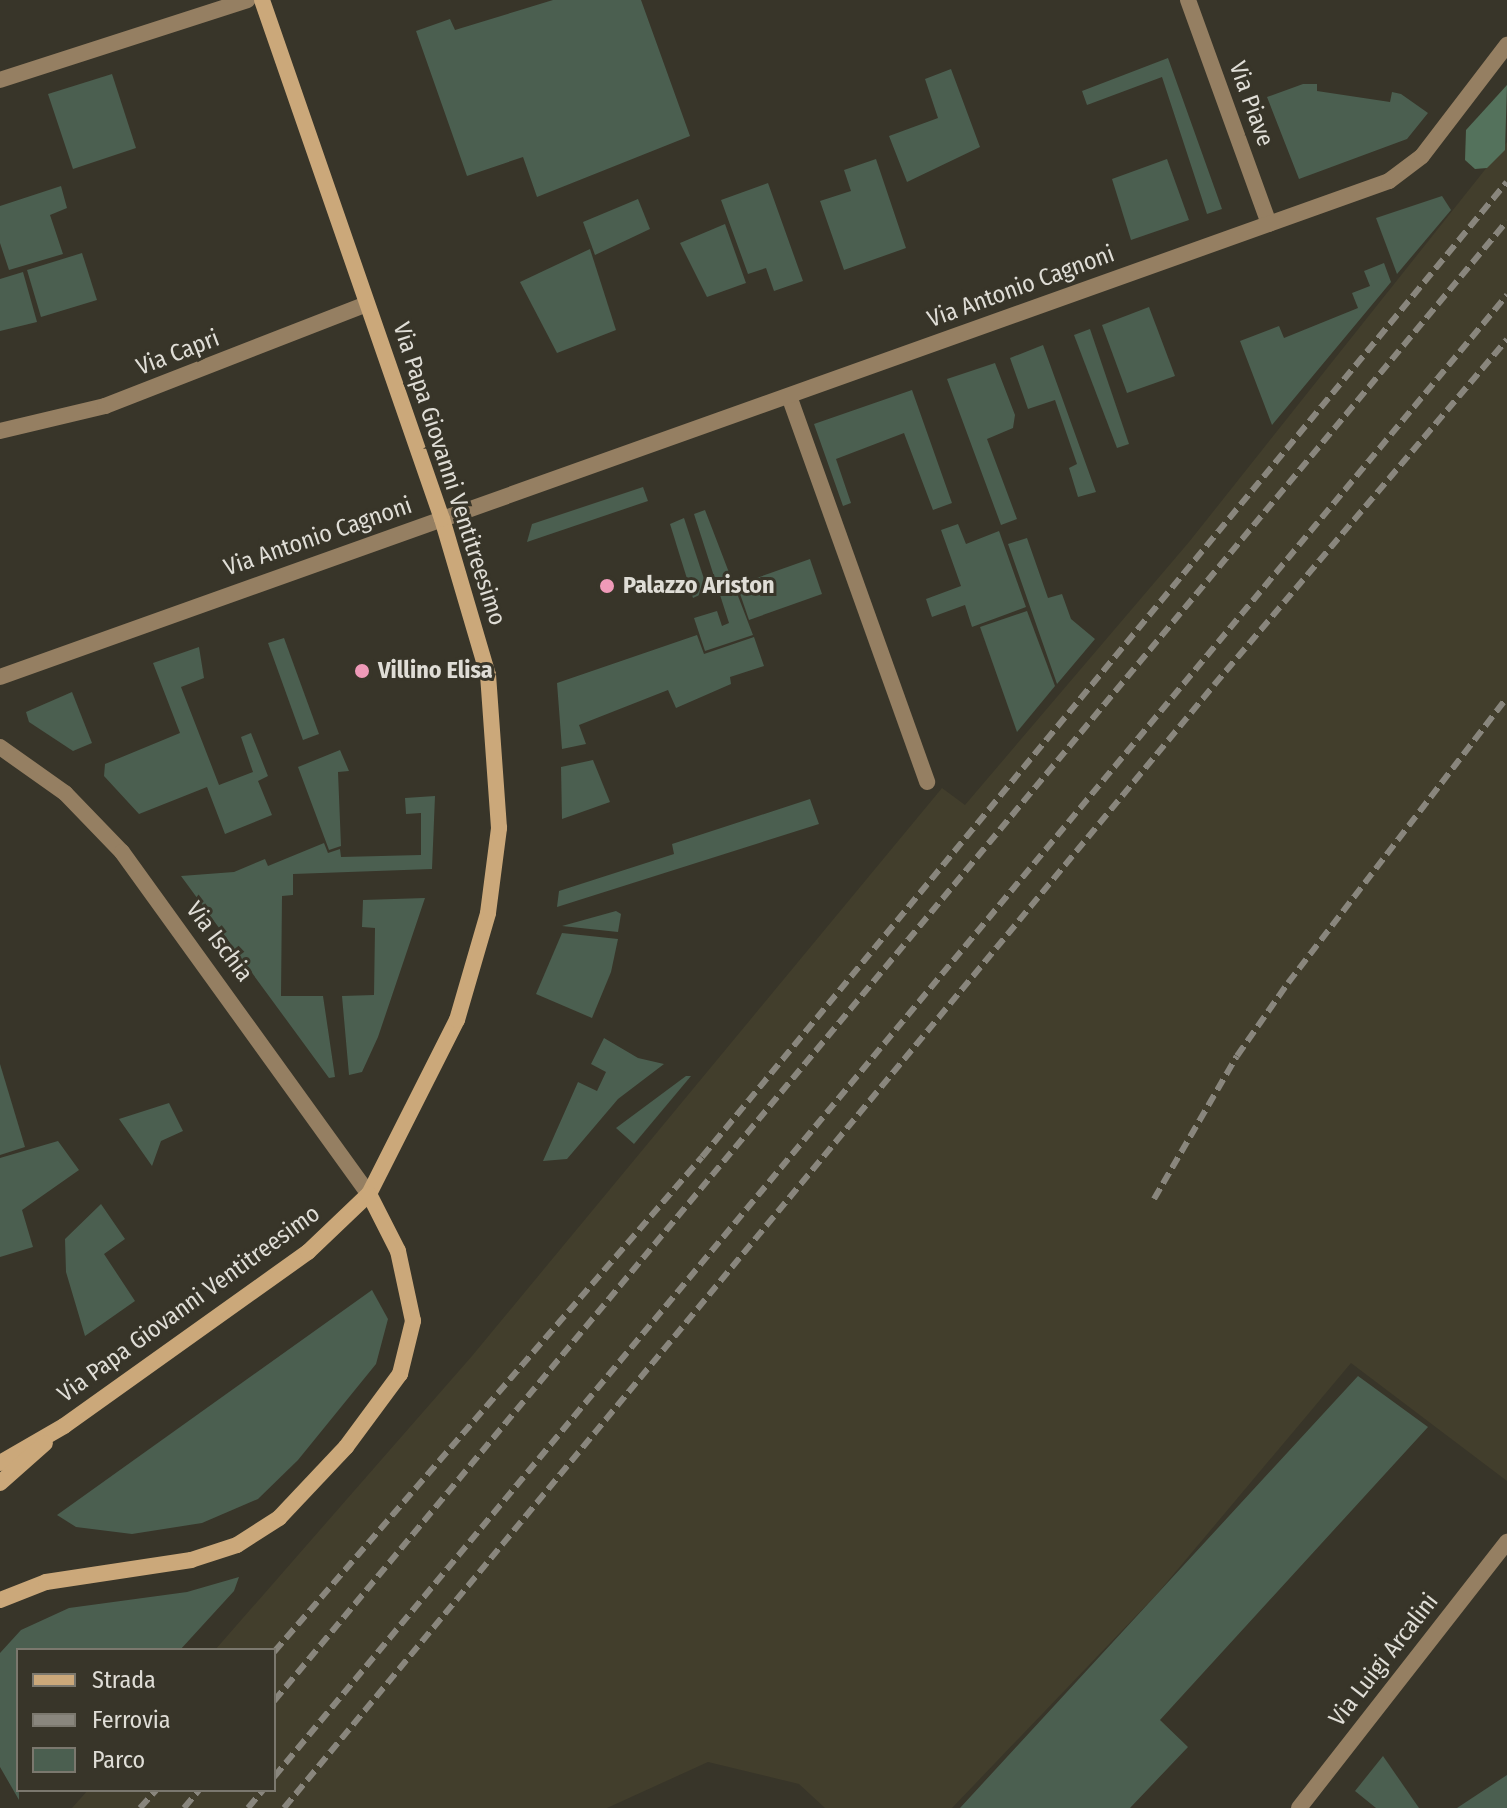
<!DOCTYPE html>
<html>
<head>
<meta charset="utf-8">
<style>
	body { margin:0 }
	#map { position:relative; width:1507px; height:1808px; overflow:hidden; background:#383529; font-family:"Fira Sans Condensed",sans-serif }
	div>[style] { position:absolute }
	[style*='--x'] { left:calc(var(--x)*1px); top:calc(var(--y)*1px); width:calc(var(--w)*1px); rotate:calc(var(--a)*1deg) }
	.built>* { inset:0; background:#423e2c }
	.green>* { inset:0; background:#4b5f50 }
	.forest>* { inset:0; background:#54725c }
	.street>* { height:16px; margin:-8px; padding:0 8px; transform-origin:8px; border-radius:8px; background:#957f62 }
	.secondary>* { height:16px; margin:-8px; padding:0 8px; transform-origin:8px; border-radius:8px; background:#cba87a }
	.rail>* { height:6px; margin-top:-3px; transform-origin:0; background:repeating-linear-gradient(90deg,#89867d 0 12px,transparent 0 18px) }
	.dots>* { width:22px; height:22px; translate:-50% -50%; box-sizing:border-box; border:4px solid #383529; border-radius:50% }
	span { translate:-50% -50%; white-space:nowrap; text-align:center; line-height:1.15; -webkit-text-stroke:6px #383529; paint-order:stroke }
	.street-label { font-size:24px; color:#dfddd6 }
	.poi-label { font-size:24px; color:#dfddd6; font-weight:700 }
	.left { translate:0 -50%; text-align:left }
	.legend { position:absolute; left:16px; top:1648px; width:260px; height:144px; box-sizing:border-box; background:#383529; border:2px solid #7b786e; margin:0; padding:10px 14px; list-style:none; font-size:24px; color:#dfddd6 }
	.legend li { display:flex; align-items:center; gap:16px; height:40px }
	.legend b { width:40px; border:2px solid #7b786e }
</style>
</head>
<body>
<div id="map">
	<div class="built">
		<i style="clip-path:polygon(1507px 142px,1507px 1481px,1351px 1363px,1157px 1594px,952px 1808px,825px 1808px,799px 1784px,708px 1762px,607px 1808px,72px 1808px,88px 1790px,274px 1790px,274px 1650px,215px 1650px,472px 1356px,942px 788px,965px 805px,1189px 542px)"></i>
	</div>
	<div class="green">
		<i style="clip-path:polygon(553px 0,641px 0,690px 136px,537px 197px,523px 157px,467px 176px,416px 31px,450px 19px,455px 30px)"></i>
		<i style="clip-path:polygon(1168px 58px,1222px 209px,1207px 214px,1162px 77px,1087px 105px,1082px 91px)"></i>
		<i style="clip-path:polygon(951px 69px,980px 147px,907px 182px,889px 136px,938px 118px,925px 79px)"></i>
		<i style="clip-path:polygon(112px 74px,136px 148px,73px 169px,48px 94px)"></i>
		<i style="clip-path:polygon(1303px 84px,1317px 84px,1317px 91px,1390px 102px,1392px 92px,1401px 94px,1428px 113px,1407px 139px,1299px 179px,1267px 97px)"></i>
		<i style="clip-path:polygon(876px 159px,906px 248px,844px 270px,820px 201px,851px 191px,844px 170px)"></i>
		<i style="clip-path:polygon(1167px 159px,1189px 220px,1131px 240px,1112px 179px)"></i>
		<i style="clip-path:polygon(768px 183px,803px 281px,774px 291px,766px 268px,748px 274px,721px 200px)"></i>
		<i style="clip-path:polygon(61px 186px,67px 208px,50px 215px,63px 254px,9px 270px,0 243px,0 206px)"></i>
		<i style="clip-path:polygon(1442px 196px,1451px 210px,1397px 274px,1376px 218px)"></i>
		<i style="clip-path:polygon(638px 199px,650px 229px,595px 255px,583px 222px)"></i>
		<i style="clip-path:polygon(725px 224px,746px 283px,707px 297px,680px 243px)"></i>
		<i style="clip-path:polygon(590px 249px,616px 330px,557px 353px,520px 282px)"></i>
		<i style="clip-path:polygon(82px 253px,97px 300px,41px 317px,27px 270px)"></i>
		<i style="clip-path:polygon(1384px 263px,1391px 282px,1272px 425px,1240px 341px,1279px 326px,1284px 338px,1358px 308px,1352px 293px,1370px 286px,1364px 271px)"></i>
		<i style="clip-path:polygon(23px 272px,37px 322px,0 331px,0 279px)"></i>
		<i style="clip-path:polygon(1149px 307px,1175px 376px,1127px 393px,1102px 325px)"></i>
		<i style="clip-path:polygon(1090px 329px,1129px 444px,1117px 448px,1074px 335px)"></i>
		<i style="clip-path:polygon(1043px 345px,1096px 492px,1078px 497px,1069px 468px,1077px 464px,1055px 400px,1028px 409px,1010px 358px)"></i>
		<i style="clip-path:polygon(995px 363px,1015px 415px,1013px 428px,987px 439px,1017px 519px,1001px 525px,947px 379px)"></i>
		<i style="clip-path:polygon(912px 390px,952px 503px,933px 510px,904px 433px,836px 459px,851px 503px,843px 506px,814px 424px)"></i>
		<i style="clip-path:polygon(643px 487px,648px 501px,527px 542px,532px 524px)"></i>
		<i style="clip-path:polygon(705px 510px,753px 635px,705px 651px,694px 618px,717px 611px,722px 626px,729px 623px,694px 514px)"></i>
		<i style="clip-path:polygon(684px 518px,708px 591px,693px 598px,670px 524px)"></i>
		<i style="clip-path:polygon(958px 524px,966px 544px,999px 531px,1026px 607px,972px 627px,965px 605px,932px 617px,926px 599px,961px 586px,941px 530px)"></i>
		<i style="clip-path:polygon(1027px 538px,1048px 598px,1062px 594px,1071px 619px,1095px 639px,1057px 684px,1008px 544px)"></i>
		<i style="clip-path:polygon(810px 559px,822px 594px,749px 620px,737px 585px)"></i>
		<i style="clip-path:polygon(1027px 611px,1055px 686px,1017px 732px,980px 627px)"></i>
		<i style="clip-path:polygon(697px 635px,704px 654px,754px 637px,764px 666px,730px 677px,731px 684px,676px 708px,668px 690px,579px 725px,586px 744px,562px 749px,557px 683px)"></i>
		<i style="clip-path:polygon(284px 638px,319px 734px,303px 740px,268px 643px)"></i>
		<i style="clip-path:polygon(199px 647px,204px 678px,181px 687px,219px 785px,253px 772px,241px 737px,251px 733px,268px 776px,258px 781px,272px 815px,225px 834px,207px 787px,139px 814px,104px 776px,105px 764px,180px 733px,153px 663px)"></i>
		<i style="clip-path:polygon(72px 692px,92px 743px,73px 751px,29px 722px,26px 712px)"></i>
		<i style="clip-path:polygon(340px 750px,349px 771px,338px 772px,341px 846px,329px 850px,298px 767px)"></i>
		<i style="clip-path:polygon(593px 760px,610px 802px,562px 819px,561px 767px)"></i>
		<i style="clip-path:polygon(435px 796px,432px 869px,293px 874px,293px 895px,282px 896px,281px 996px,323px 996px,335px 1077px,329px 1078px,181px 876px,234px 872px,265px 859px,268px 866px,324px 843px,328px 853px,340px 849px,341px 857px,421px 855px,421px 813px,406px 814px,405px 798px)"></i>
		<i style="clip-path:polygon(810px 799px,819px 824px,557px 907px,559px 891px,674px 854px,672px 844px)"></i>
		<i style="clip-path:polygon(425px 898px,378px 1037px,362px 1072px,349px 1075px,342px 996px,374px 995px,375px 928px,362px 927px,363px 900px)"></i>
		<i style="clip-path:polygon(616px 911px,621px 914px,618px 932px,562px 926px)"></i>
		<i style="clip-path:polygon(562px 933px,618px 939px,611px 972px,592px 1018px,536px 994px)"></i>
		<i style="clip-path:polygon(604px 1038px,638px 1058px,664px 1064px,618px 1099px,567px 1159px,543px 1161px,578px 1082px,597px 1091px,606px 1072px,591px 1064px)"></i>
		<i style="clip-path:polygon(0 1064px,25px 1147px,0 1155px)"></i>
		<i style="clip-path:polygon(686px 1076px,691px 1076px,634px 1144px,616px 1128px)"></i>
		<i style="clip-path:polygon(169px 1103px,183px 1131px,161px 1141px,152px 1166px,119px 1119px)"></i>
		<i style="clip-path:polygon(58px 1141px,79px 1170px,22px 1210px,33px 1247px,0 1257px,0 1158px)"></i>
		<i style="clip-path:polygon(101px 1204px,125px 1239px,104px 1254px,135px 1301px,85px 1336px,66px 1272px,65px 1239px)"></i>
		<i style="clip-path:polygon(372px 1290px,388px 1319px,376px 1364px,298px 1460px,258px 1499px,202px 1523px,132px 1534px,76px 1527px,57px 1515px)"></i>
		<i style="clip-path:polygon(1358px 1376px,1428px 1427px,1160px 1720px,1188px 1747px,1130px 1808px,960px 1808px)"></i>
		<i style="clip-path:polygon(239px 1577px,234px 1591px,180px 1650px,18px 1650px,19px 1800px,0 1767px,0 1653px,21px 1630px,69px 1608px,187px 1592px)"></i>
		<i style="clip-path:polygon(1383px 1756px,1419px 1808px,1376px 1808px,1355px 1791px)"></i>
		<i style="clip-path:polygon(1507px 1775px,1507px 1808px,1457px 1808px)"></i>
	</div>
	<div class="forest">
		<i style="clip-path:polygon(1507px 85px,1505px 150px,1487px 168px,1475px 169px,1465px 160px,1466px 130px)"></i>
	</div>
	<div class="street">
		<i style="--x:1188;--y:0;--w:238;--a:70.1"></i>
		<i style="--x:0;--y:80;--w:260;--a:-17.9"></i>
		<i style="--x:789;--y:396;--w:410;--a:70.3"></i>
		<i style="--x:0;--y:431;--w:108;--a:-13.4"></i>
		<i style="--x:105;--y:406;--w:281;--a:-21.3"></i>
		<i style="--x:0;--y:677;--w:1475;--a:-19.65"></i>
		<i style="--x:1389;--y:181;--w:41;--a:-37.1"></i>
		<i style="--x:1422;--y:156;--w:140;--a:-52.6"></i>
		<i style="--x:0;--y:747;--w:80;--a:35.3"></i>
		<i style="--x:65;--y:793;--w:82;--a:46"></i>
		<i style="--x:122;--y:852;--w:422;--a:54.2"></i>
		<i style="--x:1299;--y:1808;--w:338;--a:-52"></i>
	</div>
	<div class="secondary">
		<i style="--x:0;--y:1463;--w:74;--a:-30"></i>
		<i style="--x:64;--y:1426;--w:300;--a:-35.5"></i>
		<i style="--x:308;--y:1252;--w:84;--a:-43.6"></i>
		<i style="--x:369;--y:1194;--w:195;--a:-63.2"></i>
		<i style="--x:457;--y:1020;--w:111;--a:-73.8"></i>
		<i style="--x:488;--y:913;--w:86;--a:-82.6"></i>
		<i style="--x:499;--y:828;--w:153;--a:-94.1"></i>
		<i style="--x:488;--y:675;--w:163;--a:-106.4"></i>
		<i style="--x:442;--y:519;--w:549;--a:-109.13"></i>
		<i style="--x:0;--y:1483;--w:60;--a:-41.6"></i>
		<i style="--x:0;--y:1600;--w:49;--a:-21.4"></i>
		<i style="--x:46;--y:1582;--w:147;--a:-8.6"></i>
		<i style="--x:191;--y:1560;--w:48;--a:-18.1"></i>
		<i style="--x:237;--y:1545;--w:50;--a:-32.7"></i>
		<i style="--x:279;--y:1518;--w:98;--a:-46.7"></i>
		<i style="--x:346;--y:1447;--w:91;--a:-53.5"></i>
		<i style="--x:400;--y:1374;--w:55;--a:-76.2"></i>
		<i style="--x:413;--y:1321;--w:72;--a:-102.1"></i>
		<i style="--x:398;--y:1251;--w:64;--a:-117"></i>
	</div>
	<div class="rail">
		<i style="--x:1154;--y:1199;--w:165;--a:-59.9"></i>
		<i style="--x:1237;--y:1056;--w:89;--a:-55.1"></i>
		<i style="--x:1288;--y:983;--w:359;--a:-52.5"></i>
		<i style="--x:274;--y:1652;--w:654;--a:-49.15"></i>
		<i style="--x:702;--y:1157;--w:1264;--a:-50.46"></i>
		<i style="--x:274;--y:1701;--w:1926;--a:-50.2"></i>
		<i style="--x:274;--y:1777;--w:1928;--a:-50.24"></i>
		<i style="--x:140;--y:1808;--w:24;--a:-48"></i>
		<i style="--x:184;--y:1808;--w:23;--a:-50"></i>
		<i style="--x:248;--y:1808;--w:23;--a:-50"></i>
		<i style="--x:284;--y:1808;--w:1458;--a:-50.37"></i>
		<i style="--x:1214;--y:685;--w:453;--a:-49.7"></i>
	</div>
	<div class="dots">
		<i style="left:607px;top:586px;background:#ef9ab8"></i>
		<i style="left:362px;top:671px;background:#ef9ab8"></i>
	</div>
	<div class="street-label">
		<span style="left:1251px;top:104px;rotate:70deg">Via Piave</span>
		<span style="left:1021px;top:287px;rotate:-20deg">Via Antonio Cagnoni</span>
		<span style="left:178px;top:353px;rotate:-21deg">Via Capri</span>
		<span style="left:449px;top:474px;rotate:72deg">Via Papa Giovanni Ventitreesimo</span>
		<span style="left:318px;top:537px;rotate:-19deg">Via Antonio Cagnoni</span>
		<span style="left:219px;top:942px;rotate:53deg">Via Ischia</span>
		<span style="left:189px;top:1304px;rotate:-36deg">Via Papa Giovanni Ventitreesimo</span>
		<span style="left:1384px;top:1660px;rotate:-52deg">Via Luigi Arcalini</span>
	</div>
	<div class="poi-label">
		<span class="left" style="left:623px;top:586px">Palazzo Ariston</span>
		<span class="left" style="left:378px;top:671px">Villino Elisa</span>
	</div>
	<ul class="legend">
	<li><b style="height:10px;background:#cba87a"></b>Strada</li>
	<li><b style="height:10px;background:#89867d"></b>Ferrovia</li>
	<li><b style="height:22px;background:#4b5f50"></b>Parco</li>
	</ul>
</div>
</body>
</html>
